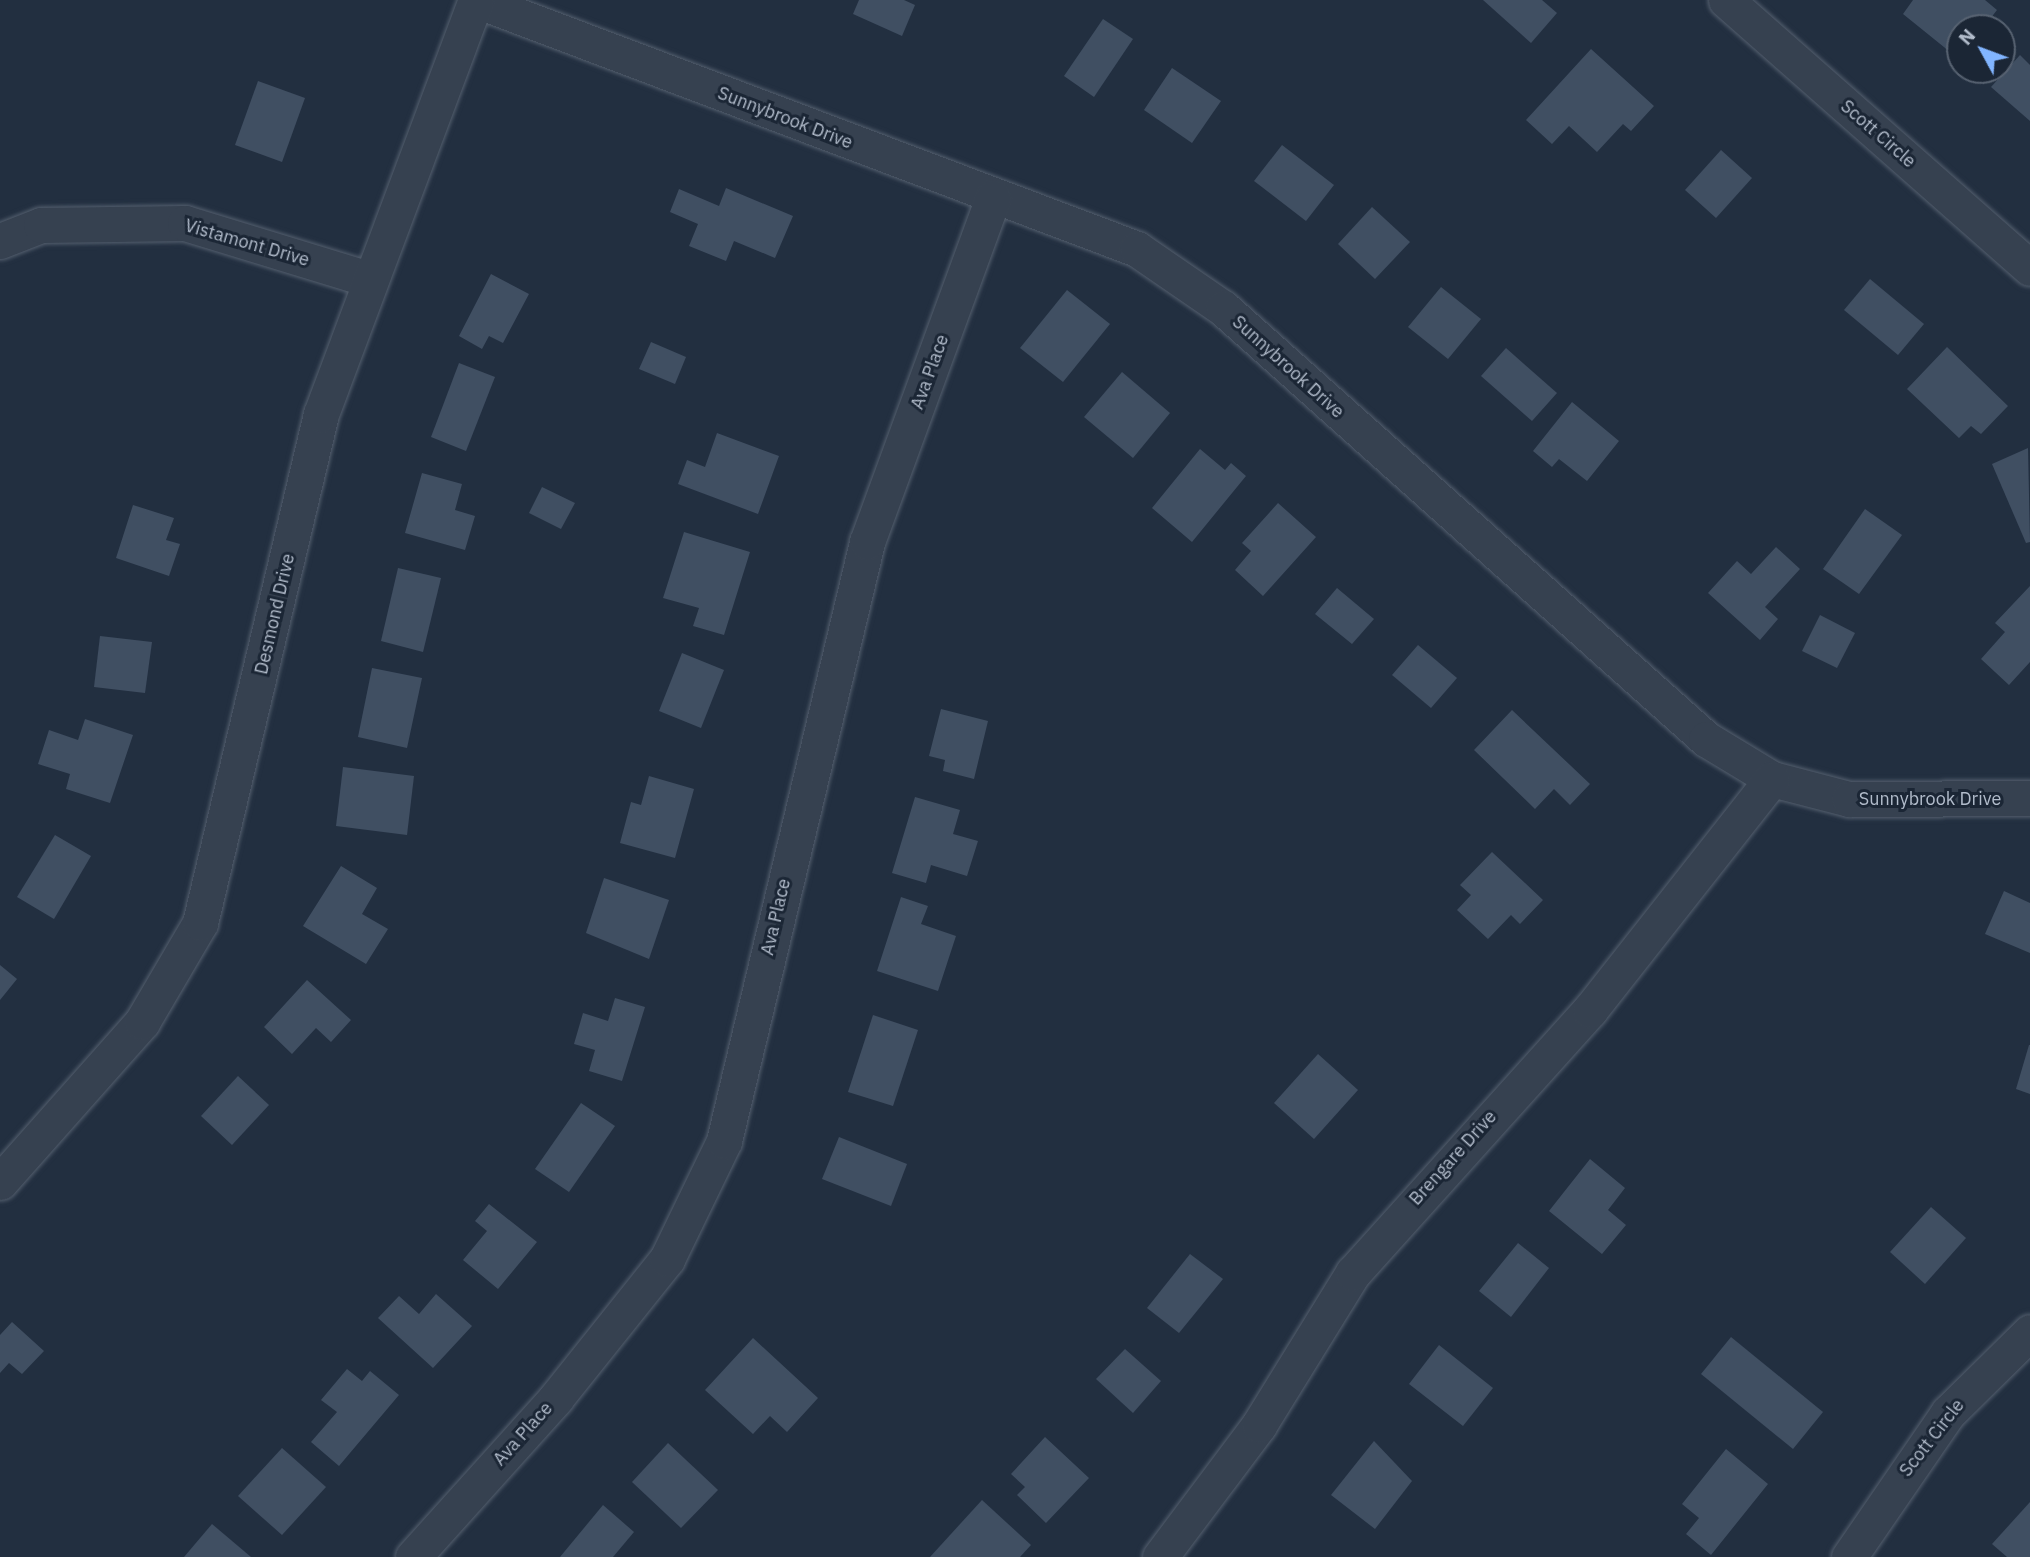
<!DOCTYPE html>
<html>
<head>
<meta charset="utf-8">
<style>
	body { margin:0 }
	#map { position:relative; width:2030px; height:1557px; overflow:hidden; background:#222f40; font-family:"IBM Plex Sans",sans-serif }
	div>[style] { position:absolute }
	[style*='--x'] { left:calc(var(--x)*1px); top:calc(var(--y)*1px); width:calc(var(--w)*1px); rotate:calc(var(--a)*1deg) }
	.building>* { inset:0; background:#404f62 }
	.roads { filter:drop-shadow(0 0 2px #545f6e) drop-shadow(0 0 2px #545f6e) }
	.street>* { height:35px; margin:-17.5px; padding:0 17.5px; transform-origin:17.5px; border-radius:17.5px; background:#364150 }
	span { translate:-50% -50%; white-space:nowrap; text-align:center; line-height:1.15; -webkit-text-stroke:6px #1b2635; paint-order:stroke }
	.street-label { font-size:18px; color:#b2bccb }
	.north { position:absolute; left:1946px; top:14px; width:70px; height:70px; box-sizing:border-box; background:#1b2635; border:2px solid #576271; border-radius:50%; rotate:311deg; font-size:19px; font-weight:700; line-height:28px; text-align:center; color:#b2bccb }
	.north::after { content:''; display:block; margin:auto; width:24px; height:32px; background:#82b5ff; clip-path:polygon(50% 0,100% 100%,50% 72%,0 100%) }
</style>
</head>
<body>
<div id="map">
	<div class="building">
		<i style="clip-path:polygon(859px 0,904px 0,915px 5px,902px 36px,853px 14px)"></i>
		<i style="clip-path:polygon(1483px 0,1542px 0,1557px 13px,1531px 43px)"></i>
		<i style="clip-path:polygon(1913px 0,1985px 0,1997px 10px,1983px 28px,1960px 28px,1960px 60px,1903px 14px)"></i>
		<i style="clip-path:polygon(1103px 19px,1133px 39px,1094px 97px,1064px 76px)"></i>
		<i style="clip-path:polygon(1591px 49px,1654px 106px,1631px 131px,1623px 124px,1597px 152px,1569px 126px,1552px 144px,1526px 120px)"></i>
		<i style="clip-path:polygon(2020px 55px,2030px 65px,2030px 121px,1991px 87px)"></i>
		<i style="clip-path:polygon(1172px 68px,1221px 101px,1192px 143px,1144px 110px)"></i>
		<i style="clip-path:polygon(258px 81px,305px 98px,282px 162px,235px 145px)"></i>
		<i style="clip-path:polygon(1282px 145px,1334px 185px,1306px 221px,1254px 181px)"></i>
		<i style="clip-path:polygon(1721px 150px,1752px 178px,1716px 218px,1685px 190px)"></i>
		<i style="clip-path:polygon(726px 188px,793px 216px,775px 258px,734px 241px,726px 261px,689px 246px,698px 224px,670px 212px,679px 189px,719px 206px)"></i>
		<i style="clip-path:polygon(1372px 207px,1410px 242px,1375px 279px,1338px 244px)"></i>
		<i style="clip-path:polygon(491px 274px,529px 294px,503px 343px,489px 336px,482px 349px,459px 336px)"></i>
		<i style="clip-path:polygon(1870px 279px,1924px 324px,1898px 355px,1844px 310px)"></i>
		<i style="clip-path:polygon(1441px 287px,1481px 319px,1448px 359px,1408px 327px)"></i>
		<i style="clip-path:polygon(1067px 290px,1110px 324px,1063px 382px,1020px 348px)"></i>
		<i style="clip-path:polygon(651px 342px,686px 357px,675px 384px,639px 369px)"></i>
		<i style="clip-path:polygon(1947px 347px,2008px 406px,1981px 434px,1971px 426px,1959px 438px,1907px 389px)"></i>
		<i style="clip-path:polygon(1506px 348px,1557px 393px,1532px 421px,1481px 376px)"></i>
		<i style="clip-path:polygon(459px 363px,495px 377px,466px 451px,431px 437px)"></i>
		<i style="clip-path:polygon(1122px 372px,1170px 413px,1133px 458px,1084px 417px)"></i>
		<i style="clip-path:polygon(1572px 402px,1619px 441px,1587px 481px,1559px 459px,1552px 467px,1533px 451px)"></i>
		<i style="clip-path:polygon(717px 433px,779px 456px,758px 514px,678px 484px,687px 460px,705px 467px)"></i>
		<i style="clip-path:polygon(2028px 448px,2030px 542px,2026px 543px,1992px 464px)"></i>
		<i style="clip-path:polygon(1200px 449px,1225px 470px,1231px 463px,1246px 476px,1192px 542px,1152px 508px)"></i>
		<i style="clip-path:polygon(422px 473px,462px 484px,455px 510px,475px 516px,465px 550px,405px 533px)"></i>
		<i style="clip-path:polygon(542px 487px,575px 503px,561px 529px,529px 513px)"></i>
		<i style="clip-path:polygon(1278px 503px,1316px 537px,1263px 596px,1235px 570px,1251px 551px,1242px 543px)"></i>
		<i style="clip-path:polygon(133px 505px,174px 518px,166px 540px,180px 544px,169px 576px,116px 558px)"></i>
		<i style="clip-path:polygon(1865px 509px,1902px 535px,1859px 594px,1823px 569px)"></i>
		<i style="clip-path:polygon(684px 532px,750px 552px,724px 635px,693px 626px,699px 608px,663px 598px)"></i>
		<i style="clip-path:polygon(1776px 547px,1800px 569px,1765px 607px,1778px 619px,1760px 640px,1708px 593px,1737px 561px,1751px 574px)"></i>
		<i style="clip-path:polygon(398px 568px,441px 578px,423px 652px,381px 641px)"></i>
		<i style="clip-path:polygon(2030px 586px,2030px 662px,2009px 685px,1981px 659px,2005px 632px,1995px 623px)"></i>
		<i style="clip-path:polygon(1337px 588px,1374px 619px,1352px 644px,1315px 614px)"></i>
		<i style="clip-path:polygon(1820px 615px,1855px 633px,1837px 668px,1802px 651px)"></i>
		<i style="clip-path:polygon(100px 636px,152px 642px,145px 693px,94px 687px)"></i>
		<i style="clip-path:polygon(1418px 645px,1457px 678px,1431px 708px,1392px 675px)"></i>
		<i style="clip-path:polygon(682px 653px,724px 670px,701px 728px,659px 711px)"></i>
		<i style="clip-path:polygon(372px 668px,422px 678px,407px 748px,358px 737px)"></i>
		<i style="clip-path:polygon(941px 709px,988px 721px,974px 779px,943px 771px,945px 760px,929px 756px)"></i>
		<i style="clip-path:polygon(1512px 710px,1590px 784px,1570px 805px,1554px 789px,1535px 809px,1474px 750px)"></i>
		<i style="clip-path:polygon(85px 719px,133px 735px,110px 803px,66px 789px,70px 774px,38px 764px,49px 730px,78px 740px)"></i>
		<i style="clip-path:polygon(343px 767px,414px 776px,407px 835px,336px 826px)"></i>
		<i style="clip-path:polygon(649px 776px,694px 789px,675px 858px,620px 843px,631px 802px,641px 805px)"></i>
		<i style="clip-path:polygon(915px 797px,960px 810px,953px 834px,978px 841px,967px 876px,931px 865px,926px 883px,892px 873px)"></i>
		<i style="clip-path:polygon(55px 835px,91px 856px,54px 919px,17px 897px)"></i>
		<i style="clip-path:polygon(1492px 852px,1543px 900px,1520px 924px,1511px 915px,1488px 939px,1457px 910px,1471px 895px,1460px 885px)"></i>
		<i style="clip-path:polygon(341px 866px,377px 888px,362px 914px,388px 929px,366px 964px,303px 926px)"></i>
		<i style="clip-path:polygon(604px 878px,669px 900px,649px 959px,586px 933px)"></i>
		<i style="clip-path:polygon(2004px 891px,2030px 903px,2030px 953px,1985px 934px)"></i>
		<i style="clip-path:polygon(901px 897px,928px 906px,921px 924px,956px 936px,938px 991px,877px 971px)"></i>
		<i style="clip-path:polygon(0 965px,17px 979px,0 1000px)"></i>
		<i style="clip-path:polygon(307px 980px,351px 1020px,331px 1042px,316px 1028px,292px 1054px,264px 1027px)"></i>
		<i style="clip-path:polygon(615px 998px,645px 1007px,622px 1081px,589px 1071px,595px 1050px,574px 1044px,583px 1013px,608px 1021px)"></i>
		<i style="clip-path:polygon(873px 1015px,918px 1030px,893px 1106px,848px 1092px)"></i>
		<i style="clip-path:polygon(2029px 1045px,2030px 1045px,2030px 1094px,2016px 1089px)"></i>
		<i style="clip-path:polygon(1318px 1054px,1358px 1090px,1314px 1139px,1274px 1103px)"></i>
		<i style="clip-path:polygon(238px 1076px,269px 1105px,232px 1145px,201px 1116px)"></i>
		<i style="clip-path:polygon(581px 1103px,615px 1126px,569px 1192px,535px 1169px)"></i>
		<i style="clip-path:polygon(839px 1137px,907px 1164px,891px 1206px,822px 1179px)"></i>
		<i style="clip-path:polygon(1590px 1159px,1625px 1188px,1608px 1210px,1626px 1225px,1602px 1254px,1549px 1211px)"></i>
		<i style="clip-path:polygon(489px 1204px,537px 1242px,498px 1289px,463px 1260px,487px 1231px,475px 1221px)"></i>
		<i style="clip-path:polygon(1931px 1207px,1966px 1238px,1925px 1284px,1890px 1252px)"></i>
		<i style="clip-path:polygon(1518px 1243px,1549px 1268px,1511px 1317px,1479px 1291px)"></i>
		<i style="clip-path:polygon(1190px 1254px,1223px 1279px,1179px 1333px,1147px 1308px)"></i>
		<i style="clip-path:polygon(436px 1294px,472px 1326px,433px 1368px,378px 1318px,399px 1296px,419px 1314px)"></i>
		<i style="clip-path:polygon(12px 1322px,44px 1351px,22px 1374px,9px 1363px,0 1373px,0 1335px)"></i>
		<i style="clip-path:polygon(1731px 1337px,1823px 1412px,1793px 1449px,1701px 1374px)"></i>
		<i style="clip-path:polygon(753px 1338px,818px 1398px,787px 1432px,770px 1416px,753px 1434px,705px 1390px)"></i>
		<i style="clip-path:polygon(1439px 1345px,1493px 1388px,1463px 1426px,1409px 1384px)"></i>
		<i style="clip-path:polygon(1125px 1349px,1161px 1381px,1133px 1413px,1096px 1379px)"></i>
		<i style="clip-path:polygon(347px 1369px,362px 1381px,370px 1371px,399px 1395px,339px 1466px,311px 1442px,337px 1412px,321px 1400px)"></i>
		<i style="clip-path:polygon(1045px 1437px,1089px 1478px,1046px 1523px,1017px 1495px,1025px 1487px,1011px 1474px)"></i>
		<i style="clip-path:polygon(1374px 1441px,1412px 1481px,1375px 1529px,1331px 1495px)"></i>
		<i style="clip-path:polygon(668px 1443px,718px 1490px,681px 1528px,632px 1482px)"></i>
		<i style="clip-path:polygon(282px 1448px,326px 1487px,282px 1535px,238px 1496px)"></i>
		<i style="clip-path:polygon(1726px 1449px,1768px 1484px,1711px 1555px,1686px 1534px,1699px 1518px,1682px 1504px)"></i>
		<i style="clip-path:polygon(982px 1500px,1031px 1545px,1020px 1557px,930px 1557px)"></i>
		<i style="clip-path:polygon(2030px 1502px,2030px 1557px,2007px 1557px,1992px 1544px)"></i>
		<i style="clip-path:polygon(603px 1505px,634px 1532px,613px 1557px,560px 1557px)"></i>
		<i style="clip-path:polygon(212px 1524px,251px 1557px,184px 1557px)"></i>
	</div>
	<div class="roads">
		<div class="street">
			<i style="--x:476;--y:0;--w:706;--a:20.64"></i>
			<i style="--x:1137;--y:249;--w:104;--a:34.5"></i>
			<i style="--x:1223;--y:308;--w:647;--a:41.74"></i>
			<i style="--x:1706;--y:739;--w:77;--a:31.2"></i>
			<i style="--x:1772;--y:779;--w:80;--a:14.6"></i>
			<i style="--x:1849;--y:799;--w:181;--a:-0.3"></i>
			<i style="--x:1726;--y:0;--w:405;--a:41.4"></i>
			<i style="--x:0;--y:241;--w:44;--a:-21.3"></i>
			<i style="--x:41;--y:225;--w:144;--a:-0.8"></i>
			<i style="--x:185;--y:223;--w:191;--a:17"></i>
			<i style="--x:0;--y:1182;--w:214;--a:-48.4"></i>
			<i style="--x:142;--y:1022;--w:115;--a:-59.6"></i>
			<i style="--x:200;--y:923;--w:523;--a:-76.63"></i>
			<i style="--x:321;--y:414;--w:442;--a:-69.5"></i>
			<i style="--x:413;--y:1557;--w:214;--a:-48"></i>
			<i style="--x:556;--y:1398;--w:178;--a:-51.4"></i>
			<i style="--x:667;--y:1259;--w:131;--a:-64.2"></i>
			<i style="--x:724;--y:1141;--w:616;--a:-76.57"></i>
			<i style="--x:867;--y:542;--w:367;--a:-69.9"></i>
			<i style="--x:1160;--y:1557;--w:165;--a:-53.1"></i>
			<i style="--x:1259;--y:1425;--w:179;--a:-58.3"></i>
			<i style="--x:1353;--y:1273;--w:354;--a:-48"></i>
			<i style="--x:1590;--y:1010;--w:294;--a:-51.8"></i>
			<i style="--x:1849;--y:1557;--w:175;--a:-55.5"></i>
			<i style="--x:1948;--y:1413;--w:115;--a:-44.6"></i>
		</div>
	</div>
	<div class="street-label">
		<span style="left:785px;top:118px;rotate:21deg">Sunnybrook Drive</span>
		<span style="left:1878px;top:134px;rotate:41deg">Scott Circle</span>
		<span style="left:247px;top:243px;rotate:16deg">Vistamont Drive</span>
		<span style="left:1288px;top:367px;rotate:42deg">Sunnybrook Drive</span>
		<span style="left:930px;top:372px;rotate:-70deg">Ava Place</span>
		<span style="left:275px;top:614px;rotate:-77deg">Desmond Drive</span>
		<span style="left:1930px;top:799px">Sunnybrook Drive</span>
		<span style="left:776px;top:917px;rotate:-77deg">Ava Place</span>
		<span style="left:1453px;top:1158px;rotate:-48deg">Brengare Drive</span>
		<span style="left:523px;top:1434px;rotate:-48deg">Ava Place</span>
		<span style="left:1932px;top:1438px;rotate:-52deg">Scott Circle</span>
	</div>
	<div class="north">N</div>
</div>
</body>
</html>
